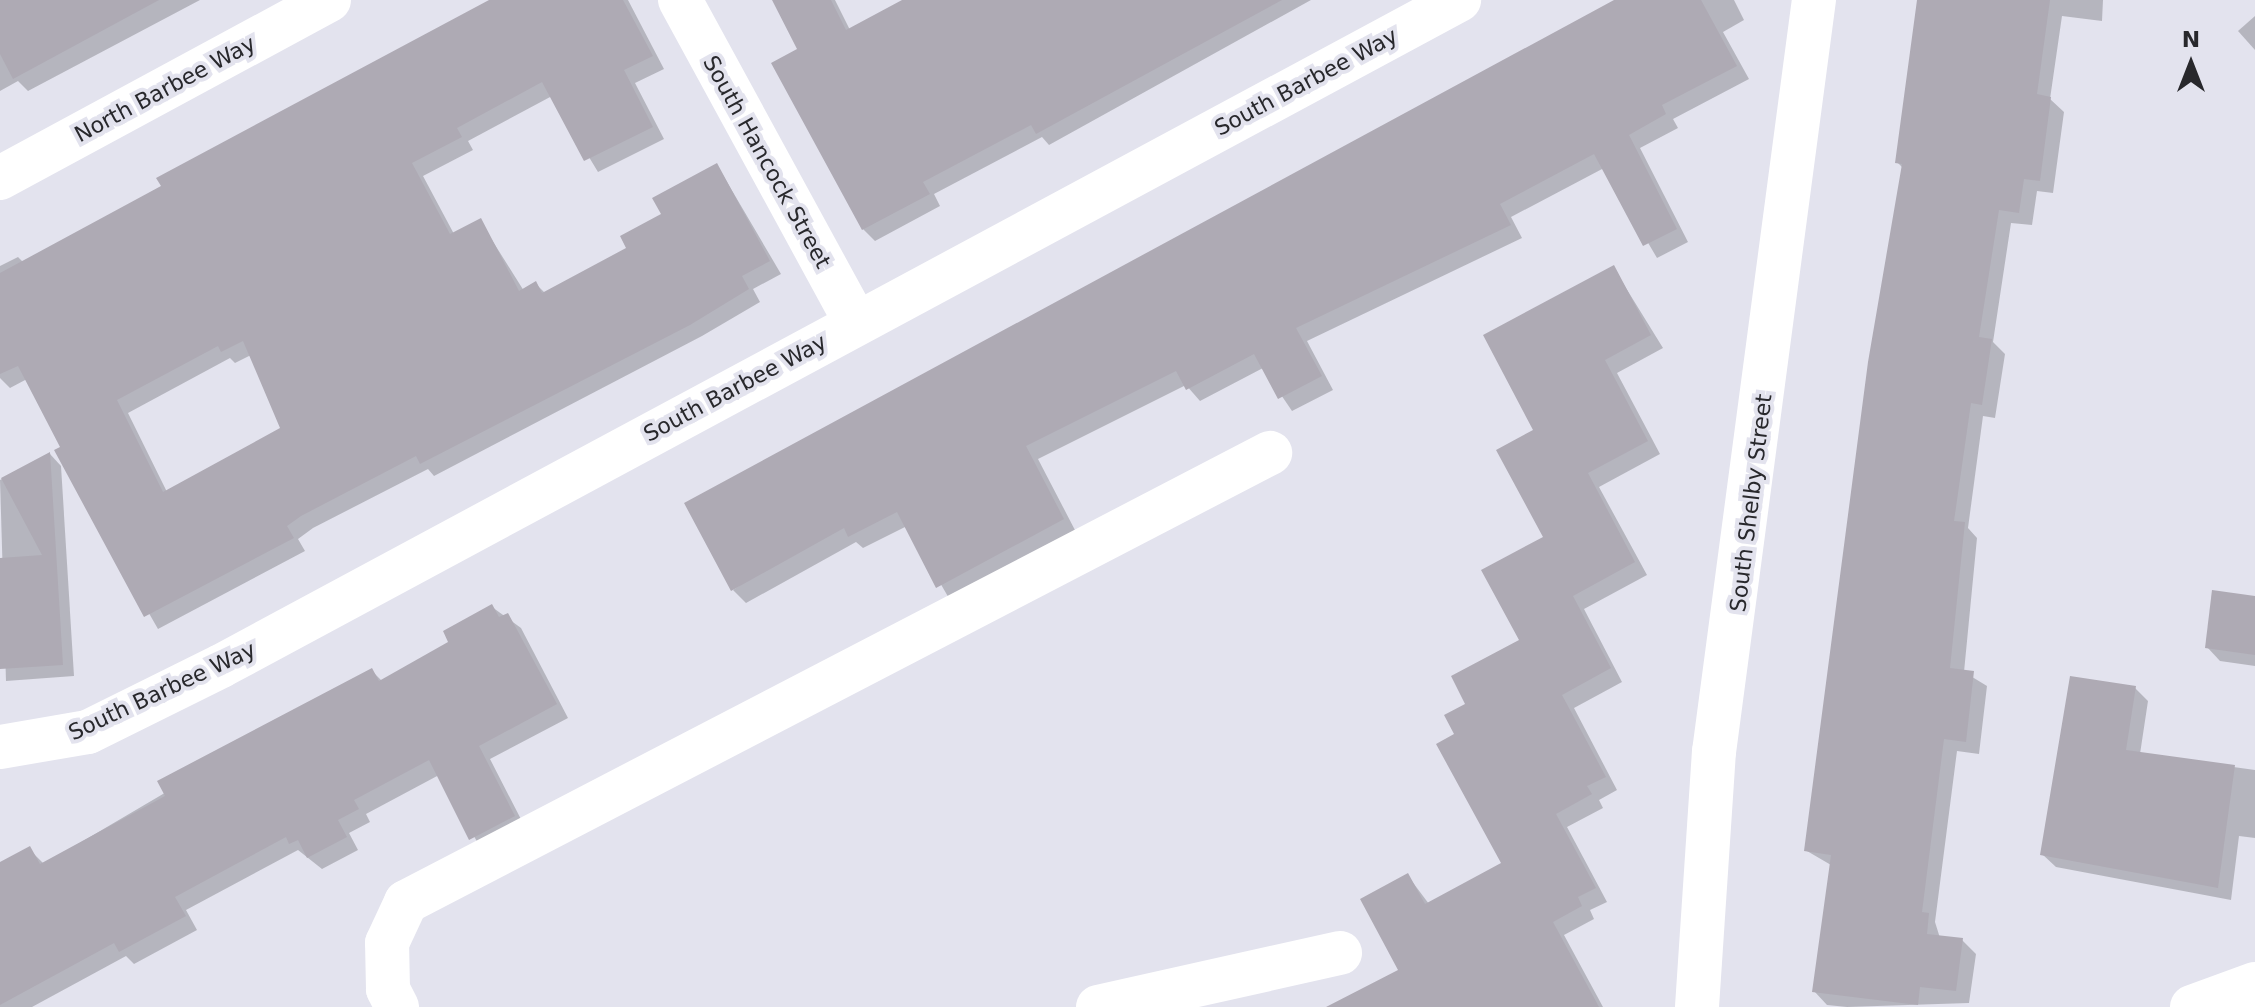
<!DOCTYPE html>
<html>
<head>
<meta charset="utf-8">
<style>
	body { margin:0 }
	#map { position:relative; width:2255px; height:1007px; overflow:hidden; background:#e3e3ee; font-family:"DejaVu Sans",sans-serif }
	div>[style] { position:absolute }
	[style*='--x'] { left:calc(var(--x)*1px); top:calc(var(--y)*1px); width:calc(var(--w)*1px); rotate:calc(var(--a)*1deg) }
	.shadow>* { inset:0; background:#0003 }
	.building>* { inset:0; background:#aeaab4 }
	.street>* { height:44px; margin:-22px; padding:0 22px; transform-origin:22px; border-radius:22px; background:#fff }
	.secondary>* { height:44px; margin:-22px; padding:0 22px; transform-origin:22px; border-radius:22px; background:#fff }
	span { translate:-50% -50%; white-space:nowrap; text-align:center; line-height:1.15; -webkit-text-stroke:8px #e3e3ee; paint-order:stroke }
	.street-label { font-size:22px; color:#28282c }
	.north { position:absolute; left:2151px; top:24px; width:80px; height:80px; -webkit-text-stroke:6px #e3e3ee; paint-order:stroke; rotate:0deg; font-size:22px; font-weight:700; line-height:32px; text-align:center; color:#28282c }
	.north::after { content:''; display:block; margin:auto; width:28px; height:36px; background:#28282c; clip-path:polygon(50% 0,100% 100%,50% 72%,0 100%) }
</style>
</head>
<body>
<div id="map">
	<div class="shadow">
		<i style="clip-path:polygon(0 0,200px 0,28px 91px,18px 81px,0 91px)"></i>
		<i style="clip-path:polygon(evenodd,495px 0,628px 0,664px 69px,635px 83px,664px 139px,598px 172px,552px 96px,468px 141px,473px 150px,423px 176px,454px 234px,480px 221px,524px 291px,536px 284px,546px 294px,629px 249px,717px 165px,781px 274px,753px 289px,760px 302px,702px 336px,434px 476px,428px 469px,313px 528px,298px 539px,305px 551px,158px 629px,56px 451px,62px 448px,27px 379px,10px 388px,0 378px,0 266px,18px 257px,24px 263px,495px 0,251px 355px,282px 429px,167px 492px,128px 413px,230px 358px,235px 363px,251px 355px)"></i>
		<i style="clip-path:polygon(774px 0,835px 0,850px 30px,905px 0,1311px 0,1049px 145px,1042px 137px,934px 194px,940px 206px,875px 241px,863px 229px,800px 50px)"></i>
		<i style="clip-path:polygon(1618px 0,1734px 0,1744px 20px,1723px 32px,1749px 79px,1673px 119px,1678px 128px,1640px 148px,1688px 242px,1657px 258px,1604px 168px,1511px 217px,1522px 238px,1307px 341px,1333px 390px,1292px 411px,1263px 368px,1200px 401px,1186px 385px,1038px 459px,1076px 532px,950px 600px,907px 526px,863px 548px,856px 542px,746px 603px,733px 590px)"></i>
		<i style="clip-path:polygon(1919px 0,2103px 0,2102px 21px,2062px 16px,2050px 99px,2064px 112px,2053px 193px,2037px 191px,2032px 225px,2011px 223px,1993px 342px,2005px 354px,1995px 418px,1983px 416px,1968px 528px,1977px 538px,1964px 672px,1987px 686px,1979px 754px,1957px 751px,1935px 922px,1940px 938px,1962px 940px,1976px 954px,1969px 1003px,1847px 1007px,1827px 1005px,1814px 991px,1831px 865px,1807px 851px,1903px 168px,1897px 162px)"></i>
		<i style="clip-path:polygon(2255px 16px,2255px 50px,2238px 31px)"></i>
		<i style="clip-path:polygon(1613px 267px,1663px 348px,1617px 373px,1660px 454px,1599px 487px,1647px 575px,1584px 609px,1622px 682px,1574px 708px,1617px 790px,1599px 800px,1603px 808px,1567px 827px,1607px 902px,1590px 910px,1594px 919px,1564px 935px,1603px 1007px,1383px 1007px,1401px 971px,1408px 876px,1429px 904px,1503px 864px,1468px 704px,1521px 641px,1545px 538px,1536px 431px)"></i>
		<i style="clip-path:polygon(50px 454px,61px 466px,74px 676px,6px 681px,0 480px)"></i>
		<i style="clip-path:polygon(2255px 598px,2255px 666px,2220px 661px,2207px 647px)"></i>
		<i style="clip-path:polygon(492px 607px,521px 628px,568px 718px,490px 759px,526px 829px,483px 852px,439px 775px,366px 814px,370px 822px,349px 833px,358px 850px,322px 869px,298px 850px,186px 910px,197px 930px,134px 964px,126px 956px,32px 1007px,0 1007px,0 866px,29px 849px,44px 864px,372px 671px,382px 681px,450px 643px)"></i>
		<i style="clip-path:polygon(2135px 688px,2148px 701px,2140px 754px,2255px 770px,2255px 838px,2239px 836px,2231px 900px,2056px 867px,2042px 854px)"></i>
	</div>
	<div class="building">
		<i style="clip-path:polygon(0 0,159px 0,13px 79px,0 54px)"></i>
		<i style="clip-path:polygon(evenodd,489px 0,623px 0,653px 56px,624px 70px,653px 127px,584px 161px,542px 82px,457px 128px,462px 137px,412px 163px,450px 234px,481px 218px,519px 291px,536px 281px,542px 293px,626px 248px,620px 236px,661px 214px,652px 198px,717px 163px,770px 261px,742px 276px,749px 289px,690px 325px,420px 464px,416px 456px,301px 516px,287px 526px,294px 538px,144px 617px,54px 450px,60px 447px,18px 366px,0 374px,0 273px,161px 186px,156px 178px,489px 0,243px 341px,280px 428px,163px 492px,117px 400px,218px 346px,221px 352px,243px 341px)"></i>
		<i style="clip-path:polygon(772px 0,831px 0,846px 30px,902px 0,1282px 0,1036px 134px,1031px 125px,923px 182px,930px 194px,862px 230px,771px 63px,797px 49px)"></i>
		<i style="clip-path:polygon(1614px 0,1701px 0,1737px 66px,1662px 105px,1666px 114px,1629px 135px,1677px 229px,1643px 246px,1594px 154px,1500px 204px,1511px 225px,1296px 328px,1322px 376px,1278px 399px,1254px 354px,1186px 390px,1176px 371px,1026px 446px,1064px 519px,936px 588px,897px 512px,848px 537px,844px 528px,731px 591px,684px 503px)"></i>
		<i style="clip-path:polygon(1917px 0,2050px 0,2037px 94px,2051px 97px,2040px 181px,2024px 179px,2019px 213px,1999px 210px,1979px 337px,1992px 339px,1982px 405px,1971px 403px,1954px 521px,1965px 522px,1950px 668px,1974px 671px,1966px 742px,1944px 739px,1922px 912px,1929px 913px,1927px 934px,1963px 938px,1956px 991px,1920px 987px,1918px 1005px,1812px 992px,1831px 855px,1804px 851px,1868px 362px,1902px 164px,1895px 163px)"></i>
		<i style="clip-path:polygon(1614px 265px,1651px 335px,1605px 360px,1648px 441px,1588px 473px,1635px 562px,1573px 596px,1611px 668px,1562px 695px,1606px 777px,1587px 786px,1592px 794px,1556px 814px,1596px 888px,1578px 897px,1582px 906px,1553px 922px,1599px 1007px,1326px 1007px,1398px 970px,1360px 899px,1408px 873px,1425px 904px,1501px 863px,1436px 744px,1454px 734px,1444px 715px,1465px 704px,1451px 676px,1519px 640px,1481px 570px,1543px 537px,1496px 450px,1533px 430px,1483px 335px)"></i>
		<i style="clip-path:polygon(50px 452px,63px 665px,0 669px,0 558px,42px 555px,1px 478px)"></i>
		<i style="clip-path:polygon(2212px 590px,2255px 596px,2255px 655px,2205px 648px)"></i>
		<i style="clip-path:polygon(492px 604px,499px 617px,508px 613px,557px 704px,479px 746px,515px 816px,469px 840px,429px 760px,354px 800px,359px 809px,338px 820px,347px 837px,307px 858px,298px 840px,289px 844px,286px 837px,175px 897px,186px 916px,119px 952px,114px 943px,0 1005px,0 862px,30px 846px,40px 864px,165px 796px,157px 781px,372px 668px,379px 681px,448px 642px,443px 631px)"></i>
		<i style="clip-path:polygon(2070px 676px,2136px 686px,2126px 750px,2235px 765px,2218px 888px,2040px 855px)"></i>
	</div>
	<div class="street">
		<i style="--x:680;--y:0;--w:368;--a:61.4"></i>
		<i style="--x:0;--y:178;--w:374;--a:-28.4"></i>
		<i style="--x:0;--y:747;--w:89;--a:-9.7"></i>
		<i style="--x:88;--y:732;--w:148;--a:-26.4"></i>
		<i style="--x:221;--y:666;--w:1406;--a:-28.28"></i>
		<i style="--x:397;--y:1007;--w:20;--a:-117"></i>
		<i style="--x:388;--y:989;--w:46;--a:-91.2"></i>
		<i style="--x:387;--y:943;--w:45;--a:-65.1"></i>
		<i style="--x:406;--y:902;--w:974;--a:-27.46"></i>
		<i style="--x:1098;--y:1007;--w:248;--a:-12.6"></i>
		<i style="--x:2192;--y:1007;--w:67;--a:-20.1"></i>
	</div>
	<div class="secondary">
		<i style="--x:1697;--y:1007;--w:256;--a:-86.2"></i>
		<i style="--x:1714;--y:752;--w:759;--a:-82.43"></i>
	</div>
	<div class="street-label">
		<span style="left:1306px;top:82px;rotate:-28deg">South Barbee Way</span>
		<span style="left:165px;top:89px;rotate:-28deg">North Barbee Way</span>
		<span style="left:767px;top:162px;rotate:61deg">South Hancock Street</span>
		<span style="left:735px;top:388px;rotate:-28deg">South Barbee Way</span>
		<span style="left:1751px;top:503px;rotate:-83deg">South Shelby Street</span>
		<span style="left:162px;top:691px;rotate:-25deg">South Barbee Way</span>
	</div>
	<div class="north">N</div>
</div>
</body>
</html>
